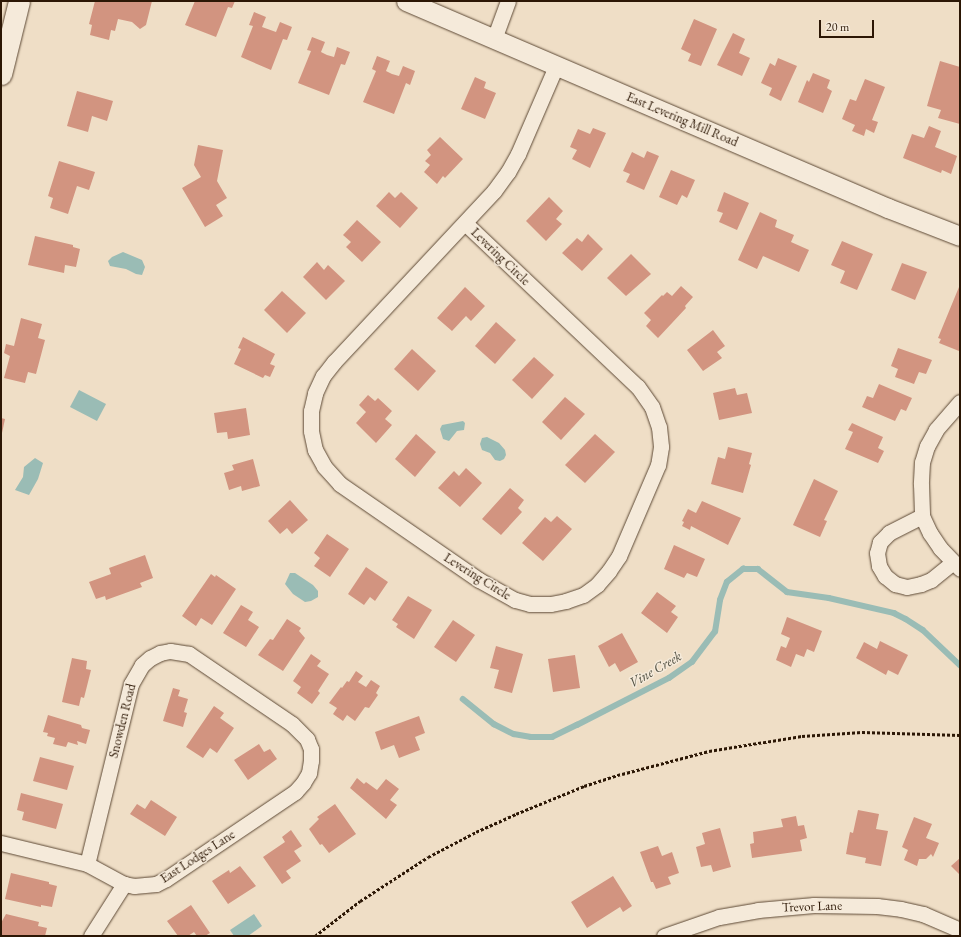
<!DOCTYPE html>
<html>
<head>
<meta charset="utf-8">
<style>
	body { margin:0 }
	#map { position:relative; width:961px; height:937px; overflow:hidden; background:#efdec6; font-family:"EB Garamond",serif }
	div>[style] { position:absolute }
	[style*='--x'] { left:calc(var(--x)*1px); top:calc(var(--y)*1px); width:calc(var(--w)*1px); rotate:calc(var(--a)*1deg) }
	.water>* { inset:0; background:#9abcb5 }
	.stream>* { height:5.5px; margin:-2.75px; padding:0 2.75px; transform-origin:2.75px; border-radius:2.75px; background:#9abcb5 }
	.building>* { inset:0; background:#d29480 }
	.path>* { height:2.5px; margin-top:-1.25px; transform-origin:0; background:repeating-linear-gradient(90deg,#2c1705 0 3px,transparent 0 5px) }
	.roads { filter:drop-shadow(0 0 1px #5d4935) drop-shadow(0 0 1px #5d4935) }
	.minor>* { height:15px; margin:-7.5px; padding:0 7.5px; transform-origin:7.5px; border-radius:7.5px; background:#f5eada }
	.tertiary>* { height:19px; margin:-9.5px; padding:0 9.5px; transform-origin:9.5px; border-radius:9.5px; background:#f5eada }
	.secondary>* { height:21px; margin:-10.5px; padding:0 10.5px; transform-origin:10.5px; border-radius:10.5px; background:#f5eada }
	span { translate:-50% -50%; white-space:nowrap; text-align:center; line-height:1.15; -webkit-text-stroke:3px #f5eada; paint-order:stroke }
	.street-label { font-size:13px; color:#2c1705 }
	.water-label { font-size:14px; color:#525143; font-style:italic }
	.frame { position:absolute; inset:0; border:2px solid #2c1705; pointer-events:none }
	.scale { position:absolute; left:819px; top:20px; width:55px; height:18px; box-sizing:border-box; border:2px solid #2c1705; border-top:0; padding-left:5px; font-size:12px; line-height:14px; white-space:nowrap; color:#2c1705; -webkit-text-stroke:3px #f5eada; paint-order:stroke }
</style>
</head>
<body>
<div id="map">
	<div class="water">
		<i style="clip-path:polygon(123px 252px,142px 260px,145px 267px,142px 275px,136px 274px,126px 269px,110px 266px,108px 261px,112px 257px)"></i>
		<i style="clip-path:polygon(79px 390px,106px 404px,97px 421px,70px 407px)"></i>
		<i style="clip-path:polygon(463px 421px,465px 423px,464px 430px,457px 431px,449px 441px,443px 439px,440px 429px,442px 425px)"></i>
		<i style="clip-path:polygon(487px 437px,499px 443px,505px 450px,506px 455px,504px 459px,500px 461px,495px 460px,490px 453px,482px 450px,480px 444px,482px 438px)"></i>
		<i style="clip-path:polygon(35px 458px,43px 463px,38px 479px,29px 495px,15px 490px,23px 477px,24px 467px)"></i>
		<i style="clip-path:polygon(290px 573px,295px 573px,313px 585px,318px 591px,318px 597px,311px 601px,305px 602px,293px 594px,285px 584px)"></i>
		<i style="clip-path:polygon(254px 914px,262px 926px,248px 936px,234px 936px,230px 930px)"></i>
	</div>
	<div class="stream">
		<i style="--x:463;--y:699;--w:40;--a:39"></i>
		<i style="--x:494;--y:724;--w:22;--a:27"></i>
		<i style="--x:514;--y:734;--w:17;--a:10"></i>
		<i style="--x:531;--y:737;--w:21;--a:0"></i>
		<i style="--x:552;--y:737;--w:28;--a:-26"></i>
		<i style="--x:577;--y:725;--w:103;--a:-27.1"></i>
		<i style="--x:669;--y:678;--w:28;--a:-35"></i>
		<i style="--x:692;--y:662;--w:38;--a:-53"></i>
		<i style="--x:715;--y:632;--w:32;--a:-81"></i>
		<i style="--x:720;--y:600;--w:19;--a:-69"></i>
		<i style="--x:727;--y:582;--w:21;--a:-39"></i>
		<i style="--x:743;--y:569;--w:15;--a:0"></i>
		<i style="--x:758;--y:569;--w:37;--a:38"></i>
		<i style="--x:787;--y:592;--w:42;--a:8.1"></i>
		<i style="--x:829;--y:598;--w:67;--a:13"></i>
		<i style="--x:894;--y:613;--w:13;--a:27"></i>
		<i style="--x:906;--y:619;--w:20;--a:33"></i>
		<i style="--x:923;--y:630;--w:51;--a:43.4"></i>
	</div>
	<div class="building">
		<i style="clip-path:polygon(95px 1px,152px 1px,146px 25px,140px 29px,132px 22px,118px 19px,115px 31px,111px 30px,109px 40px,90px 35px,92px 25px,89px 24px)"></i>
		<i style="clip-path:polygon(195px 1px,235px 1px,232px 8px,228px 7px,216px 37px,185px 25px)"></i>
		<i style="clip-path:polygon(254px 12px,266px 17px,262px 27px,276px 32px,280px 22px,292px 27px,287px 40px,283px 39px,271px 70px,241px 57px,253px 26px,249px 25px)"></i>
		<i style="clip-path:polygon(694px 19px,717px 29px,701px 66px,688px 61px,691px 54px,681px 49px)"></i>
		<i style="clip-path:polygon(733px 33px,745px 39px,739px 53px,750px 58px,742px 76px,717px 65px)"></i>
		<i style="clip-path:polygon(312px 37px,325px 42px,321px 52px,327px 55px,334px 57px,337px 47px,350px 52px,345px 65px,341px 64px,329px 95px,298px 83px,311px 51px,307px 50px)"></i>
		<i style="clip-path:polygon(377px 56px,390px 61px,386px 71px,392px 74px,399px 76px,403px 66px,415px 71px,410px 85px,406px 83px,394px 114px,363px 102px,376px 71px,372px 69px)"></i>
		<i style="clip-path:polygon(778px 58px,797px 66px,781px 101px,769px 95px,772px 88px,761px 83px,770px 63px,775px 66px)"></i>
		<i style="clip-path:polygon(940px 61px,960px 67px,960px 124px,938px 118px,941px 110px,927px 106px)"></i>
		<i style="clip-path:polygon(813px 73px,830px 80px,827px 88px,832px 91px,823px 113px,798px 102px,807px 80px,809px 82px)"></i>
		<i style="clip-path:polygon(475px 77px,486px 82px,484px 88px,496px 93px,485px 119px,461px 109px)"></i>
		<i style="clip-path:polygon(865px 79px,885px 87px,872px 120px,878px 122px,874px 133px,866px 129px,864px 136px,852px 131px,855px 125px,842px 119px,850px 99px,856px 101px)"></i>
		<i style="clip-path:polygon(77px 91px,113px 101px,107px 121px,92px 116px,88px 132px,67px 126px)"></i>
		<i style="clip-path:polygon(929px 126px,941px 131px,935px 147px,957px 156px,951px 174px,942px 170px,941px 173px,903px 158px,912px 134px,924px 138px)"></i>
		<i style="clip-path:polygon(593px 128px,606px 133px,590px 168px,572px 159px,577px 150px,570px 147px,578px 129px,590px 134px)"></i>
		<i style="clip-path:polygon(440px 137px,463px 159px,445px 178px,443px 176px,437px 184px,424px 172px,430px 165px,425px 161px,431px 155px,427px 150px)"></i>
		<i style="clip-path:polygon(198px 145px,223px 150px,217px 181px,227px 198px,216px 205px,223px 216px,205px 227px,182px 188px,201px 177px,194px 165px)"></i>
		<i style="clip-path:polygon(647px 151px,659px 156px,644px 190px,626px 182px,630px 174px,623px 171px,632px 152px,644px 158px)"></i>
		<i style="clip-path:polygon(59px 161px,95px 172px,89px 190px,77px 186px,68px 214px,50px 208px,53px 198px,48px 196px)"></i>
		<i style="clip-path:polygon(671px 170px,695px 180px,687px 198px,682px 195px,677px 205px,659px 197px)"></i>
		<i style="clip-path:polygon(389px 192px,395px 198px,401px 192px,418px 208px,400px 228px,376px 206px)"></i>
		<i style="clip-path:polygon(724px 192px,749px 203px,737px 230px,719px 222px,723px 213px,717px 211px)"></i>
		<i style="clip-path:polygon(549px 197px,563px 211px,556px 219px,562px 224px,546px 241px,526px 221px)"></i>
		<i style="clip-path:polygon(760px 212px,777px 220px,775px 227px,794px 235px,791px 242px,809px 250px,799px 272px,763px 256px,757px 269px,738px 260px)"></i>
		<i style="clip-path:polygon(357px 220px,381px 242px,362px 262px,346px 247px,351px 242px,343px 235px)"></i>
		<i style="clip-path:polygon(588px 234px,603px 249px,582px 271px,562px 253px,577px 238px,582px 242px)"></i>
		<i style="clip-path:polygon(35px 236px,73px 245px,73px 247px,80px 249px,76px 267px,65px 265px,64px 273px,28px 265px)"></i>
		<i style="clip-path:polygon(842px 241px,873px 254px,857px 290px,840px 283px,845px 271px,831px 265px)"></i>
		<i style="clip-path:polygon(631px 254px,651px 274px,626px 296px,607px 278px)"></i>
		<i style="clip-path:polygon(317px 262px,324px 270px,328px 265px,345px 281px,326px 300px,303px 277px)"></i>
		<i style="clip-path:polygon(902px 263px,927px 272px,915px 300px,891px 290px)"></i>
		<i style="clip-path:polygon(681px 286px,693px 297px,685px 306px,686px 308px,658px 338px,646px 326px,651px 320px,644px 313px,662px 295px,663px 296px,667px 292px,672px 296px)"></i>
		<i style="clip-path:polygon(465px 287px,485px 306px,471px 321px,466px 316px,452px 331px,437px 318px)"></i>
		<i style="clip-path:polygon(959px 287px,960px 287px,959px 351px,939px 343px,941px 339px,938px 338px)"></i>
		<i style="clip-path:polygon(282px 291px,306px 313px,287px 333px,264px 310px)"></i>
		<i style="clip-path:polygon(21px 318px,42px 324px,38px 338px,45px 340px,36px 374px,28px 372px,25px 383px,4px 378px,10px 356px,4px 353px,6px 344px,14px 346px)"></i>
		<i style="clip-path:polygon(496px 322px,516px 340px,495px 364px,475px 346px)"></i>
		<i style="clip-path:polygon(713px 330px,725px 346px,717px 352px,722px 358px,703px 371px,687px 350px)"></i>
		<i style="clip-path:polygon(243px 337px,275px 354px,270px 364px,275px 366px,270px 377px,265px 375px,263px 378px,234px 364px,241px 349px,238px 348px)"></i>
		<i style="clip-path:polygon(898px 348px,932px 360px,926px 374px,919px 372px,914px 384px,895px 377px,898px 369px,891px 366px)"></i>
		<i style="clip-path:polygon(412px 349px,436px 371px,418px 391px,394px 369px)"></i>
		<i style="clip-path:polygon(534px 357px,554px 375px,532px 399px,512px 380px)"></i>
		<i style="clip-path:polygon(879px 384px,912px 398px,906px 411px,901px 409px,895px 421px,862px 407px,867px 396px,873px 398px)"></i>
		<i style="clip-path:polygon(735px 388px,737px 395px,747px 393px,752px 413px,719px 420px,713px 393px)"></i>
		<i style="clip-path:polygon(368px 395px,375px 401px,378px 398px,392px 411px,385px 419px,392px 425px,376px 443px,356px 423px,366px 412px,359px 405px)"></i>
		<i style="clip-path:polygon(565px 397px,585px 414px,561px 440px,542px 422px)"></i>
		<i style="clip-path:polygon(246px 408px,250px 435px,228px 439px,227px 432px,217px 433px,214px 413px)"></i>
		<i style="clip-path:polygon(1px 418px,5px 419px,2px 433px,1px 433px)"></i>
		<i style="clip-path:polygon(852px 423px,883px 437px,878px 448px,884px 451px,878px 463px,845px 449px,853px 432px,848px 430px)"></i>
		<i style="clip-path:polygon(416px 434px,436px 452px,415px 477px,395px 459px)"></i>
		<i style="clip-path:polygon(595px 434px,615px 452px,585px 483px,565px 465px)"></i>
		<i style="clip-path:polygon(728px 447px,752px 453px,749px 464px,751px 465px,743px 493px,711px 484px,718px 457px,725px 459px)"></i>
		<i style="clip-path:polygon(253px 459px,260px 486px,242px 491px,241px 486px,229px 490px,224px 473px,234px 470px,232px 465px)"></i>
		<i style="clip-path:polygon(466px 468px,482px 483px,460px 507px,438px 488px,454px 471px,459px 476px)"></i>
		<i style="clip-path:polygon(814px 479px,838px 491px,824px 520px,827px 521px,820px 537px,793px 525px)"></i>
		<i style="clip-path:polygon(510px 488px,524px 500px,518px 508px,522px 512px,501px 535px,482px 519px)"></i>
		<i style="clip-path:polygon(290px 500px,308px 520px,292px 534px,287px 528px,280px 534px,268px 521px)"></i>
		<i style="clip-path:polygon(702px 501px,741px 518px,728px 545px,691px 526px,690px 530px,682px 526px,684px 522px,682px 521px,688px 509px,696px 513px)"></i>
		<i style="clip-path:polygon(557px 516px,572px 529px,543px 561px,522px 543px,545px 517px,551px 522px)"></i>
		<i style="clip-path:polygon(327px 534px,349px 549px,330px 577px,314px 566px,320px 558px,314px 553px)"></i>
		<i style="clip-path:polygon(674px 545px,705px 559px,697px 577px,687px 573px,684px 578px,664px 569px)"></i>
		<i style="clip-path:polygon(145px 555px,153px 578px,140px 583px,142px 587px,106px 600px,105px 596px,96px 599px,89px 582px,111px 574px,109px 568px)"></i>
		<i style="clip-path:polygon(366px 567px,388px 582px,375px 601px,370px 597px,364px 605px,348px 594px)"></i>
		<i style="clip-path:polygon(211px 574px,215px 577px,216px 575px,236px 589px,212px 625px,201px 618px,196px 626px,182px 616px)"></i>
		<i style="clip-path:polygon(657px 592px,676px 606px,671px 612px,678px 617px,667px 633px,641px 613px)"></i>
		<i style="clip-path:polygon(408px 596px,432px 610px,414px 639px,396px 627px,398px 624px,392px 620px)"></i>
		<i style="clip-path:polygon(241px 605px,253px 612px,248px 620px,259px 627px,246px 647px,223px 633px)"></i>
		<i style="clip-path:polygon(787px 617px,822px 631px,814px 652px,807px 649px,804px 657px,796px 654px,791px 667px,776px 660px,781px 646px,786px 648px,790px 638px,781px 634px)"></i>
		<i style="clip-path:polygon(287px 619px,301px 628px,299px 631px,305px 638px,283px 671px,258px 655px,270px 639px,273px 640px)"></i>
		<i style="clip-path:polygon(453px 620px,475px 635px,456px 662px,434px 647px)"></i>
		<i style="clip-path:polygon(622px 633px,638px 662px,620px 672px,615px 663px,609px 667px,598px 646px)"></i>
		<i style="clip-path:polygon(880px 641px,908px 655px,898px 675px,888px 670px,886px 675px,856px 658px,864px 642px,877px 649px)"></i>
		<i style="clip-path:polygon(496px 646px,523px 654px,512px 693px,494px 688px,499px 670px,490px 668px)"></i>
		<i style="clip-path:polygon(311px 654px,321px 661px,317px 666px,329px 674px,318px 691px,320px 693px,312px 704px,297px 693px,301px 687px,293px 681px)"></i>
		<i style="clip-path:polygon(575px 655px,580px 688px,553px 692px,548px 659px)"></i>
		<i style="clip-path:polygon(72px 658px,87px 661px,86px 669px,91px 670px,84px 698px,81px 697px,79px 706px,62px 702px)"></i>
		<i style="clip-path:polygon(356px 671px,363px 676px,358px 682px,366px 687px,371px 680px,380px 686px,376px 693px,378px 695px,369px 708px,365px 707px,355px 721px,347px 715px,343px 721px,333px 714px,337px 708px,329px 703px,341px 687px,342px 688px,347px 681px,349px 682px)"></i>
		<i style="clip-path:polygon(173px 688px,180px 690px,178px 696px,188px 699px,184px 712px,187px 713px,183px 727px,163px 721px)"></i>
		<i style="clip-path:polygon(214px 706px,224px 713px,220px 718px,234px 728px,217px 753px,210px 748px,203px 758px,186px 747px)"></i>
		<i style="clip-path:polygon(48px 715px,81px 725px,82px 728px,90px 730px,86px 744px,77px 741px,78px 745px,68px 742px,66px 747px,53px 744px,55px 738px,47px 736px,48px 733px,43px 732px)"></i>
		<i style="clip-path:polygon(419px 716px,425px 733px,415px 737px,420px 750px,399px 758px,394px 745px,381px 750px,375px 732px)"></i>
		<i style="clip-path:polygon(259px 744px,264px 752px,270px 749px,277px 759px,248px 780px,234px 760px)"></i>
		<i style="clip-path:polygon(40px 757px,74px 766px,67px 790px,33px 781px)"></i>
		<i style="clip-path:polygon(357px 778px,364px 784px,366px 782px,377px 790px,386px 779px,399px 789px,390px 800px,397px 805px,386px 819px,350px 788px)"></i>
		<i style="clip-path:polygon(21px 793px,63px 804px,56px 829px,22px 820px,24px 812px,17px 810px)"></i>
		<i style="clip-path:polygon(151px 800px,177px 817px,165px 836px,130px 814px,137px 804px,145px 809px)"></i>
		<i style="clip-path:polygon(335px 804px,356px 834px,329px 853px,322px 844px,320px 845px,309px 829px,319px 819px,317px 817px)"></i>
		<i style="clip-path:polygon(858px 810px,879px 814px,876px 829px,888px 831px,881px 866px,865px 863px,866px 858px,846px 854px,850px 832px,853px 833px)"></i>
		<i style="clip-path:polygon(796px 816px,798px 826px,804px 825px,807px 838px,800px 840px,802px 851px,752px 858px,750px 844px,754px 843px,753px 832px,783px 827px,781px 819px)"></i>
		<i style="clip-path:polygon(914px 817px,932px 824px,926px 838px,939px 843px,933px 857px,931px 854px,926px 859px,919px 859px,917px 866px,904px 860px,908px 850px,902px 847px)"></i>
		<i style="clip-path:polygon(720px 828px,731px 867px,713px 872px,711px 865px,701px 867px,696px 847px,705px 844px,702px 833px)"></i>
		<i style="clip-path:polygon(291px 830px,302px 846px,294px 851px,301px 861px,286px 871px,291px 878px,282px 884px,263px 857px,285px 842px,282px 837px)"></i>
		<i style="clip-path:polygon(658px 846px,662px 856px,672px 852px,679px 873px,668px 877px,671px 884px,656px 889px,653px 882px,651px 882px,640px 852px)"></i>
		<i style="clip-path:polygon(960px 858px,960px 875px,951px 866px)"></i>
		<i style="clip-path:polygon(240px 866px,256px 886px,228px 904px,212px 881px,229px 870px,230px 873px)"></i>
		<i style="clip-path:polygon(11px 873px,49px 882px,49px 884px,57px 886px,52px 907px,41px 905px,41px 907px,5px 899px)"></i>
		<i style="clip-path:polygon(613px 876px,632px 906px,623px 912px,620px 907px,587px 928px,571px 902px)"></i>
		<i style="clip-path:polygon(191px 905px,210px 933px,205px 936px,197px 936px,194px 932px,188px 936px,178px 936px,167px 921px)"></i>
		<i style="clip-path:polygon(6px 914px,39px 922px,38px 926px,47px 928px,45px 936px,1px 936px,1px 923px)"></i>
	</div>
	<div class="path">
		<i style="--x:315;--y:936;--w:57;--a:-37.9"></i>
		<i style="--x:360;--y:901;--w:81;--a:-32.9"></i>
		<i style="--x:428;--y:857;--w:54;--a:-27.5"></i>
		<i style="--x:476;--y:832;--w:44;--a:-24.2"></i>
		<i style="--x:516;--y:814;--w:74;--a:-22.4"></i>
		<i style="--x:584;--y:786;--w:40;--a:-18"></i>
		<i style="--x:622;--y:774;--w:90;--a:-14.8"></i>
		<i style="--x:709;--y:751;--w:94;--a:-9.2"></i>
		<i style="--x:802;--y:736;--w:60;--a:-3.8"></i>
		<i style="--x:862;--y:732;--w:98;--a:1.8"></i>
	</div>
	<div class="roads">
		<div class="minor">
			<i style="--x:494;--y:39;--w:40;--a:-69.8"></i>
			<i style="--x:465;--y:223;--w:238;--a:43.5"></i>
			<i style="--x:638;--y:387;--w:24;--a:55"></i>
			<i style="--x:652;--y:407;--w:21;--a:71"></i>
			<i style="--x:659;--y:427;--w:20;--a:84"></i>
			<i style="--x:661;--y:447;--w:18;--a:99"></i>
			<i style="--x:658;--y:465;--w:99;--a:113.2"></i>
			<i style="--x:619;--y:556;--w:18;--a:124"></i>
			<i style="--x:609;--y:571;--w:18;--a:131"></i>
			<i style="--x:597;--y:585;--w:17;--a:144"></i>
			<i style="--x:583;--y:595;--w:18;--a:161"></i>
			<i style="--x:566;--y:601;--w:16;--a:169"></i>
			<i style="--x:550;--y:604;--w:20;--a:180"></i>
			<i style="--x:530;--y:604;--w:16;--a:-165"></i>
			<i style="--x:515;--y:600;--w:41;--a:-150.9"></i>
			<i style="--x:479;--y:580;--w:169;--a:-145.4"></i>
			<i style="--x:340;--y:484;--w:24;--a:-132"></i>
			<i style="--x:324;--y:466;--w:18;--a:-119"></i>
			<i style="--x:315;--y:450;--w:19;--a:-102"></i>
			<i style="--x:311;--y:431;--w:20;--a:-90"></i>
			<i style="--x:311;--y:411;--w:18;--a:-77"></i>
			<i style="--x:315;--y:393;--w:19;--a:-65"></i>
			<i style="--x:323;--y:376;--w:18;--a:-52"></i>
			<i style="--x:334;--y:362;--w:234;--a:-46.9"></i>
			<i style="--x:494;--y:191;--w:24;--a:-54"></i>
			<i style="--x:508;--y:172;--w:21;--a:-61"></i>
			<i style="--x:518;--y:154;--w:96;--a:-66.6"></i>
			<i style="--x:960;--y:402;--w:37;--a:131"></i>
			<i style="--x:936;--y:430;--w:18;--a:119"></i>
			<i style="--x:927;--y:446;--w:17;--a:107"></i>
			<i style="--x:922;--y:462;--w:22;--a:93"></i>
			<i style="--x:921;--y:484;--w:32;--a:88"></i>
			<i style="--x:922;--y:516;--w:19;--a:65"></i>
			<i style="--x:930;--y:533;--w:18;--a:56"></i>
			<i style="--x:940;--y:548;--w:29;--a:46"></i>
			<i style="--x:922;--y:516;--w:37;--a:153"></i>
			<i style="--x:889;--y:533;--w:13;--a:135"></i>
			<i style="--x:880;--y:542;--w:11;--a:105"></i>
			<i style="--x:877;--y:553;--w:13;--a:81"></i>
			<i style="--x:879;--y:566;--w:12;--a:59"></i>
			<i style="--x:885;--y:576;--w:13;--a:39"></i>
			<i style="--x:895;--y:584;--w:12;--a:14"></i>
			<i style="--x:907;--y:587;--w:14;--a:-12"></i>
			<i style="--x:921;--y:584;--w:11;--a:-22"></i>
			<i style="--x:931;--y:580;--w:27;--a:-39"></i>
			<i style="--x:1;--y:843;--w:89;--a:13.7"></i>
			<i style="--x:87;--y:864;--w:42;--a:28.4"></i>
			<i style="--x:124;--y:884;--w:10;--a:11"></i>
			<i style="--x:134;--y:886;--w:22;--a:-5"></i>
			<i style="--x:156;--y:884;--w:11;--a:-27"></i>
			<i style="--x:166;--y:879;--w:156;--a:-34"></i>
			<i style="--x:295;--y:792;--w:12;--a:-48"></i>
			<i style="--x:303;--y:783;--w:12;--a:-59"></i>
			<i style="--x:309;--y:773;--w:12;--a:-81"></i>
			<i style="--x:311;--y:761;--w:12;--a:-90"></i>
			<i style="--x:311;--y:749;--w:11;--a:-112"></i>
			<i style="--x:307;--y:739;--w:21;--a:-135"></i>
			<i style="--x:292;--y:724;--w:125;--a:-145.8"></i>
			<i style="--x:189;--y:654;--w:19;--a:-171"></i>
			<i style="--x:170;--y:651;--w:10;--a:169"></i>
			<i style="--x:160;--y:653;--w:11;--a:153"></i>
			<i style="--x:150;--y:658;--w:11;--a:139"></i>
			<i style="--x:142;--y:665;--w:22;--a:120"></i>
			<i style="--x:131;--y:684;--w:185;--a:103.7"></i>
			<i style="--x:91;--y:936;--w:62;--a:-57.6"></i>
			<i style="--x:664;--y:936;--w:58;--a:-19.1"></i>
			<i style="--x:719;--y:917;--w:40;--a:-10"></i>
			<i style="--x:758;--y:910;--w:56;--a:-5.1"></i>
			<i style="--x:814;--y:905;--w:63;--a:0.9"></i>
			<i style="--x:877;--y:906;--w:24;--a:7"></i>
			<i style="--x:901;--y:909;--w:23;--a:13"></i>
			<i style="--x:923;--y:914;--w:40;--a:23.4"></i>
		</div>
		<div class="tertiary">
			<i style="--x:406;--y:1;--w:525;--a:23.24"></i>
			<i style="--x:888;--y:208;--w:77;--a:21.3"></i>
		</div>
		<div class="secondary">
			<i style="--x:1;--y:74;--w:75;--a:-76.1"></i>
		</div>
	</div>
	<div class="street-label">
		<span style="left:682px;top:120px;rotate:23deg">East Levering Mill Road</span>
		<span style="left:500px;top:257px;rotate:44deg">Levering Circle</span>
		<span style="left:477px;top:577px;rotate:32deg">Levering Circle</span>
		<span style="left:123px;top:721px;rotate:-76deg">Snowden Road</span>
		<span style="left:198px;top:857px;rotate:-33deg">East Lodges Lane</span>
		<span style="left:812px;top:907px;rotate:-2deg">Trevor Lane</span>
	</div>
	<div class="water-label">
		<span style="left:655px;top:669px;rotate:-30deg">Vine Creek</span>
	</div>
	<div class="frame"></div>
	<div class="scale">20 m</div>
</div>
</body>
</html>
